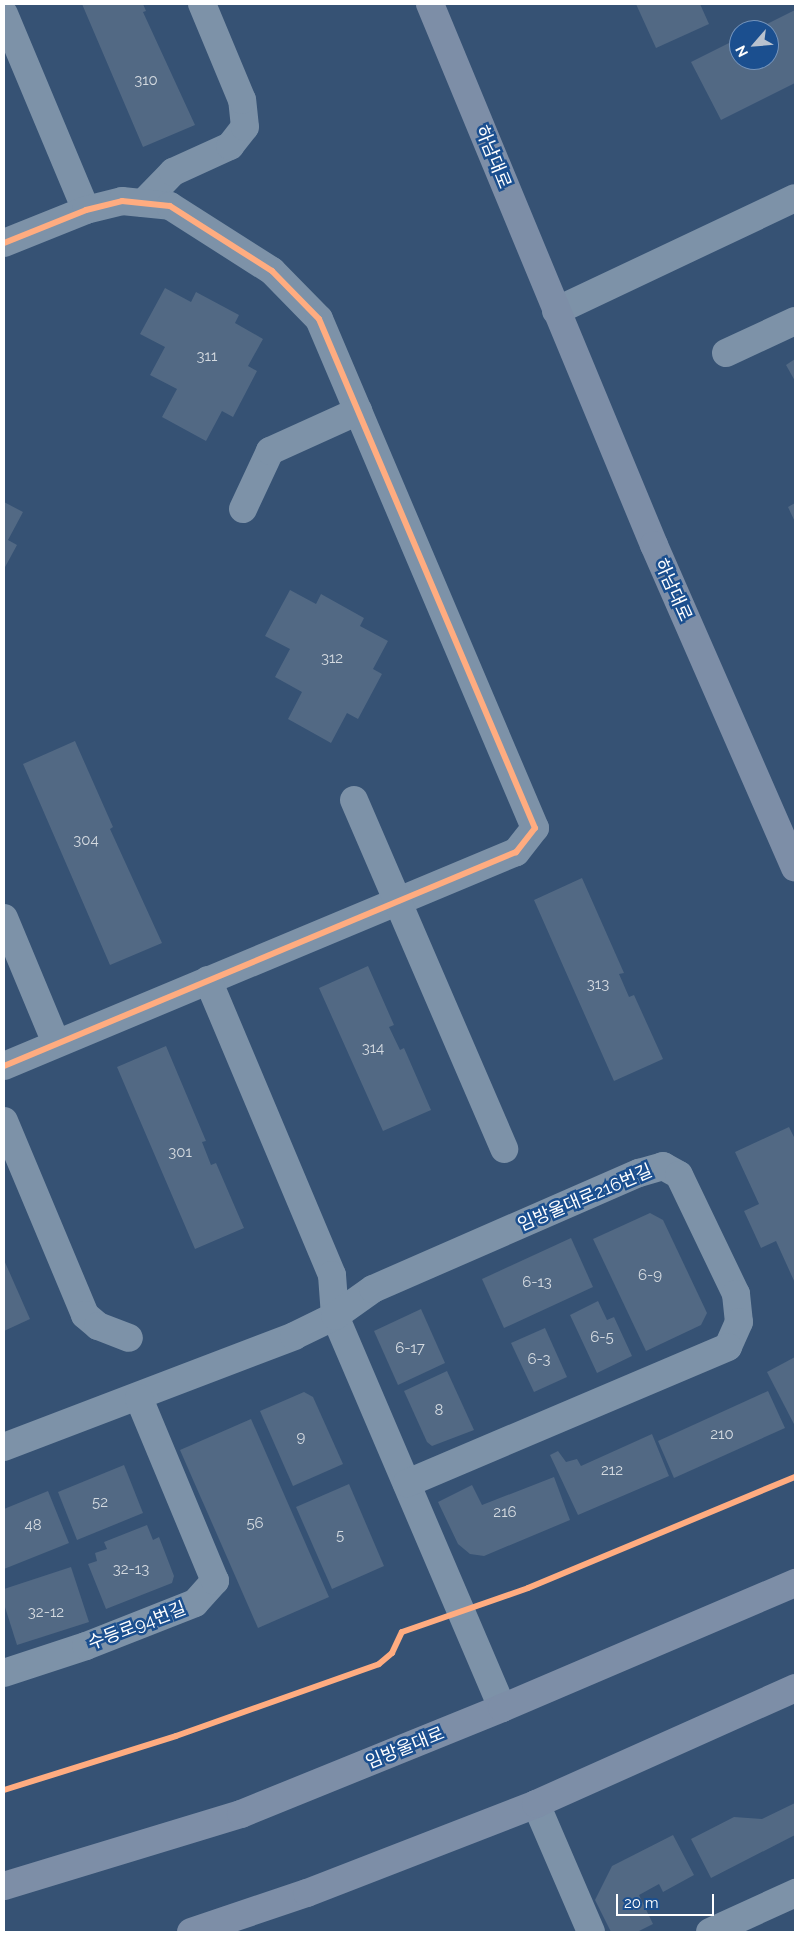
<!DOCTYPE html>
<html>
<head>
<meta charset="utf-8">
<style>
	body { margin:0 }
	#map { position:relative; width:799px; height:1936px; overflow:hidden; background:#365274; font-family:Raleway,"Noto Sans KR",sans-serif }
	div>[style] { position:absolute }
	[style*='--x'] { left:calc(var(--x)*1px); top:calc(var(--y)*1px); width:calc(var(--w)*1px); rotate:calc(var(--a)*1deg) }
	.building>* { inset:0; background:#526984 }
	.minor>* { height:28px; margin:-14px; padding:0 14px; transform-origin:14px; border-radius:14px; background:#7d92a8 }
	.major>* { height:28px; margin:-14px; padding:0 14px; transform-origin:14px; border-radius:14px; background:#7d8ea7 }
	.cycleway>* { height:6px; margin:-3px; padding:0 3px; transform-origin:3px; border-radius:3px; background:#ffac80 }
	span { translate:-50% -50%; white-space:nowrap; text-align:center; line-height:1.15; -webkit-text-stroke:5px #1b4f8f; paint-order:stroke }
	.number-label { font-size:15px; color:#d4dae0 }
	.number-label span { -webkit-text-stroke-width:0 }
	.street-label { font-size:18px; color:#fff }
	.frame { position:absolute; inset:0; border:5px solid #fff; pointer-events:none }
	.north { position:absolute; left:729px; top:20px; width:50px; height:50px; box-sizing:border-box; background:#1b4f8f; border:1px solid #7695bc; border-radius:50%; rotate:243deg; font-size:14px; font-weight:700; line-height:20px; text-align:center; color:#fff }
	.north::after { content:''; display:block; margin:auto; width:18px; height:22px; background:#b9c2ce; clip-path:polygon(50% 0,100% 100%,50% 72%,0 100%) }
	.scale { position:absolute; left:616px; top:1894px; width:98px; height:22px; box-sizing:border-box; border:2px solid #fff; border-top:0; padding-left:6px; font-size:15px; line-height:18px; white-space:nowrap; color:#fff; -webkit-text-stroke:4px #1b4f8f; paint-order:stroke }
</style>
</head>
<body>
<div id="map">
	<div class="building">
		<i style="clip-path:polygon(82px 4px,143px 4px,146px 11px,143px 12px,195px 125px,143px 147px)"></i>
		<i style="clip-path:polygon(636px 4px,700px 4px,709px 24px,656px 48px)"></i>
		<i style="clip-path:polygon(795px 10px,795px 83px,721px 120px,691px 62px,739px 38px,739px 60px,769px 60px,769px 30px,755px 30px)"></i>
		<i style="clip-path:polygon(165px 288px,191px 302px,196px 292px,239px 315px,235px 323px,263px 339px,248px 366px,257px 371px,233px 417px,222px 411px,206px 441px,162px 417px,177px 389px,150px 375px,165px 347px,140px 334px)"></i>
		<i style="clip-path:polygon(795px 359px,795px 381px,786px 365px)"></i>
		<i style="clip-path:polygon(4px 502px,23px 512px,8px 540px,17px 545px,4px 569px)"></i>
		<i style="clip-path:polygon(795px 503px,795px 522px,788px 507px)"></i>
		<i style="clip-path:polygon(290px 590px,316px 604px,321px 594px,364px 618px,360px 626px,388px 641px,373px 669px,382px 674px,358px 719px,347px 713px,331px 743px,288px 719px,302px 692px,275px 677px,290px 649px,265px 636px)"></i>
		<i style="clip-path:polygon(75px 741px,113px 827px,110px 829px,162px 943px,110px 965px,23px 764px)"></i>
		<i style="clip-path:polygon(582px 878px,624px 973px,619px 974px,629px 997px,634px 995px,663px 1059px,614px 1081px,534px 900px)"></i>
		<i style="clip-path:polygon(368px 966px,394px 1025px,389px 1027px,400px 1050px,404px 1048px,431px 1110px,383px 1131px,319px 988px)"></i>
		<i style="clip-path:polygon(166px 1046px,206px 1141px,202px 1142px,211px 1165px,216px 1163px,244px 1228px,195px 1249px,117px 1067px)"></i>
		<i style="clip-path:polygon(789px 1127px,795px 1139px,795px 1283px,776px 1241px,761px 1248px,744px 1211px,759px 1204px,735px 1152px)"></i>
		<i style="clip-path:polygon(650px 1213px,663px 1220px,707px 1313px,701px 1325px,646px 1351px,593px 1239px)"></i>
		<i style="clip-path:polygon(571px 1238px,593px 1287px,504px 1328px,482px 1279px)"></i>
		<i style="clip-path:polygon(4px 1260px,30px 1319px,4px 1331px)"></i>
		<i style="clip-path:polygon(598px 1301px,607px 1320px,614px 1317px,632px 1356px,597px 1373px,570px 1315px)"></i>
		<i style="clip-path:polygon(421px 1309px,445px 1363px,398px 1385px,374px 1331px)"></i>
		<i style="clip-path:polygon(545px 1328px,567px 1377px,534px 1392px,511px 1343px)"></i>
		<i style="clip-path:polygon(795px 1357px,795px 1426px,767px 1372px)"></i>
		<i style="clip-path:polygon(447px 1371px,474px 1430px,432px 1446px,427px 1442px,404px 1391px)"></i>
		<i style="clip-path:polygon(768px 1391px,785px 1428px,674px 1478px,658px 1441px)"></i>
		<i style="clip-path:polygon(304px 1392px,313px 1397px,343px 1464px,293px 1486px,260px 1411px)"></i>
		<i style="clip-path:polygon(251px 1419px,329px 1597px,258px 1628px,180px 1450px)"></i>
		<i style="clip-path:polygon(652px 1434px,669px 1476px,578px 1515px,550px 1455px,558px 1451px,566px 1462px,577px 1459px,581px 1466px)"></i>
		<i style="clip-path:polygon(124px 1465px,143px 1513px,77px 1540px,58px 1492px)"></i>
		<i style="clip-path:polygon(554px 1477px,570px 1520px,484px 1556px,470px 1554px,458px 1544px,438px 1502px,472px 1485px,482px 1505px)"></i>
		<i style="clip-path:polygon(349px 1484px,384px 1566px,332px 1589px,296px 1507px)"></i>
		<i style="clip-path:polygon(48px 1491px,69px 1543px,4px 1569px,4px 1509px)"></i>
		<i style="clip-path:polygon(147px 1525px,153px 1540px,159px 1537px,174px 1576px,172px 1583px,106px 1609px,88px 1564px,97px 1561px,95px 1553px,107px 1549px,104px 1542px)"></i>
		<i style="clip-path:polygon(71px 1567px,89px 1622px,17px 1645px,4px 1604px,4px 1589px)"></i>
		<i style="clip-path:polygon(795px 1803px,795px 1835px,711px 1878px,691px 1839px,734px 1817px,762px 1819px)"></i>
		<i style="clip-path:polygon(673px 1835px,694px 1875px,663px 1892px,659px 1884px,639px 1895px,653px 1924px,637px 1932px,611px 1932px,595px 1900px,612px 1866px)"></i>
	</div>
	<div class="minor">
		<i style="--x:4;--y:14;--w:212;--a:67.3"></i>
		<i style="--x:143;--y:203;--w:43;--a:-45.9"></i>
		<i style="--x:173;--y:172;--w:63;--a:-24.5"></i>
		<i style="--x:230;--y:146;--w:24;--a:-52"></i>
		<i style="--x:245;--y:127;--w:27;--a:-96"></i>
		<i style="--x:242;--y:100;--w:104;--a:-112.6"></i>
		<i style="--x:4;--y:243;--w:88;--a:-21.9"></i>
		<i style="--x:86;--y:210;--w:37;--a:-14"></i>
		<i style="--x:122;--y:201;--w:48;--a:5.9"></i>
		<i style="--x:170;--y:206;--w:121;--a:32.5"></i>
		<i style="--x:272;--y:271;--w:67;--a:45.6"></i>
		<i style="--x:319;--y:319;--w:553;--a:67.01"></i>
		<i style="--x:535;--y:828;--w:31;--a:128"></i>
		<i style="--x:516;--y:852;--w:555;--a:157.32"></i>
		<i style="--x:556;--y:311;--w:264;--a:-25.3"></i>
		<i style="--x:726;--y:353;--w:76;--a:-24.9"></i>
		<i style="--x:243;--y:509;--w:64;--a:-65"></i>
		<i style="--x:270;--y:451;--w:97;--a:-24.4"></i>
		<i style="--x:354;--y:800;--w:380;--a:66.7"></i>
		<i style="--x:4;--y:918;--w:135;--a:67.4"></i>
		<i style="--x:208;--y:980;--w:320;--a:67.2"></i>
		<i style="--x:332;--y:1275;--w:41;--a:85.8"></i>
		<i style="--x:335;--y:1316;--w:426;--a:66.9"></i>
		<i style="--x:4;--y:1121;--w:210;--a:67.3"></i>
		<i style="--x:85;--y:1315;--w:17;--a:40"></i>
		<i style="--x:98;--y:1326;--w:33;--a:21"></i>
		<i style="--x:4;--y:1447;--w:311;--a:-20.9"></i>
		<i style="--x:294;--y:1336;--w:46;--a:-26"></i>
		<i style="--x:335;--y:1316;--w:47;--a:-35.4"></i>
		<i style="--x:373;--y:1289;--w:290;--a:-23.6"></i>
		<i style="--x:639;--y:1173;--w:25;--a:-16"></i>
		<i style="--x:663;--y:1166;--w:18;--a:29"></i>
		<i style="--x:679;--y:1175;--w:132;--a:64.4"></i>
		<i style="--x:736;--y:1294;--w:28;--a:84"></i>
		<i style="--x:739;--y:1322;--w:27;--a:114"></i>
		<i style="--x:728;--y:1347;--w:349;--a:157"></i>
		<i style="--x:4;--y:1673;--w:86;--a:-18.2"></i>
		<i style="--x:86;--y:1646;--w:117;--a:-21.5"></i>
		<i style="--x:195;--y:1603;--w:30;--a:-48"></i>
		<i style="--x:215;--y:1581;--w:198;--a:-112.6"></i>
		<i style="--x:536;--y:1804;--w:139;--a:66.7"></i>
		<i style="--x:710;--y:1932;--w:94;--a:-24.6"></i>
	</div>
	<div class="major">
		<i style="--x:430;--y:4;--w:586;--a:67.51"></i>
		<i style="--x:654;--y:545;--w:352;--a:66.4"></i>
		<i style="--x:4;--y:1886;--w:248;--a:-16.9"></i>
		<i style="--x:241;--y:1814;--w:282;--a:-22.1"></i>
		<i style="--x:502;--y:1708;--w:319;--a:-23.1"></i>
		<i style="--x:191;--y:1932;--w:122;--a:-18.6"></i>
		<i style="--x:307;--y:1893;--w:246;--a:-21.2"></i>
		<i style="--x:536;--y:1804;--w:284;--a:-24.1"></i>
	</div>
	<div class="cycleway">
		<i style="--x:4;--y:243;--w:88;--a:-21.9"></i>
		<i style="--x:86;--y:210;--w:37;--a:-14"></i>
		<i style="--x:122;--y:201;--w:48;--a:5.9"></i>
		<i style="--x:170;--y:206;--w:121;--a:32.5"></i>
		<i style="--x:272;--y:271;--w:67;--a:45.6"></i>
		<i style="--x:319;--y:319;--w:553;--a:67.01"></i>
		<i style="--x:535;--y:828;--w:31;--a:128"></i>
		<i style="--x:516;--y:852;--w:555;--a:157.32"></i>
		<i style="--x:4;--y:1790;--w:180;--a:-17.4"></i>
		<i style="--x:176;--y:1736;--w:215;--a:-19.5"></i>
		<i style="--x:379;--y:1664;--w:17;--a:-40"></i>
		<i style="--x:392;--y:1653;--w:23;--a:-65"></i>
		<i style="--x:402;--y:1632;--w:133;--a:-19.2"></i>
		<i style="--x:528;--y:1588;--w:289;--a:-22.6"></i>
	</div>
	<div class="number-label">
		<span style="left:146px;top:81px">310</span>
		<span style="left:207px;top:357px">311</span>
		<span style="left:332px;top:659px">312</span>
		<span style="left:86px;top:841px">304</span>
		<span style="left:598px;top:985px">313</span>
		<span style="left:373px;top:1049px">314</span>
		<span style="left:180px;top:1153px">301</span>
		<span style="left:650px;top:1276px">6-9</span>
		<span style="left:537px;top:1283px">6-13</span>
		<span style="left:602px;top:1338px">6-5</span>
		<span style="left:410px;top:1349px">6-17</span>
		<span style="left:539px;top:1360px">6-3</span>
		<span style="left:439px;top:1411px">8</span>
		<span style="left:722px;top:1435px">210</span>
		<span style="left:301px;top:1438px">9</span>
		<span style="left:612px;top:1471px">212</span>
		<span style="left:100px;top:1503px">52</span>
		<span style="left:505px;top:1513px">216</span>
		<span style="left:255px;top:1524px">56</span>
		<span style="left:33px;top:1526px">48</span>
		<span style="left:340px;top:1536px">5</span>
		<span style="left:131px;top:1570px">32-13</span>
		<span style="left:46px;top:1613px">32-12</span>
	</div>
	<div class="street-label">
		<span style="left:493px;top:157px;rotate:68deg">하남대로</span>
		<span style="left:673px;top:590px;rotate:66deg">하남대로</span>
		<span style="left:585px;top:1198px;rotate:-23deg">임방울대로216번길</span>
		<span style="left:137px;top:1626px;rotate:-21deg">수등로94번길</span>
		<span style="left:405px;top:1748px;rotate:-22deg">임방울대로</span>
	</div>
	<div class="frame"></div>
	<div class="north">N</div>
	<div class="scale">20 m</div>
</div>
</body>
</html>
